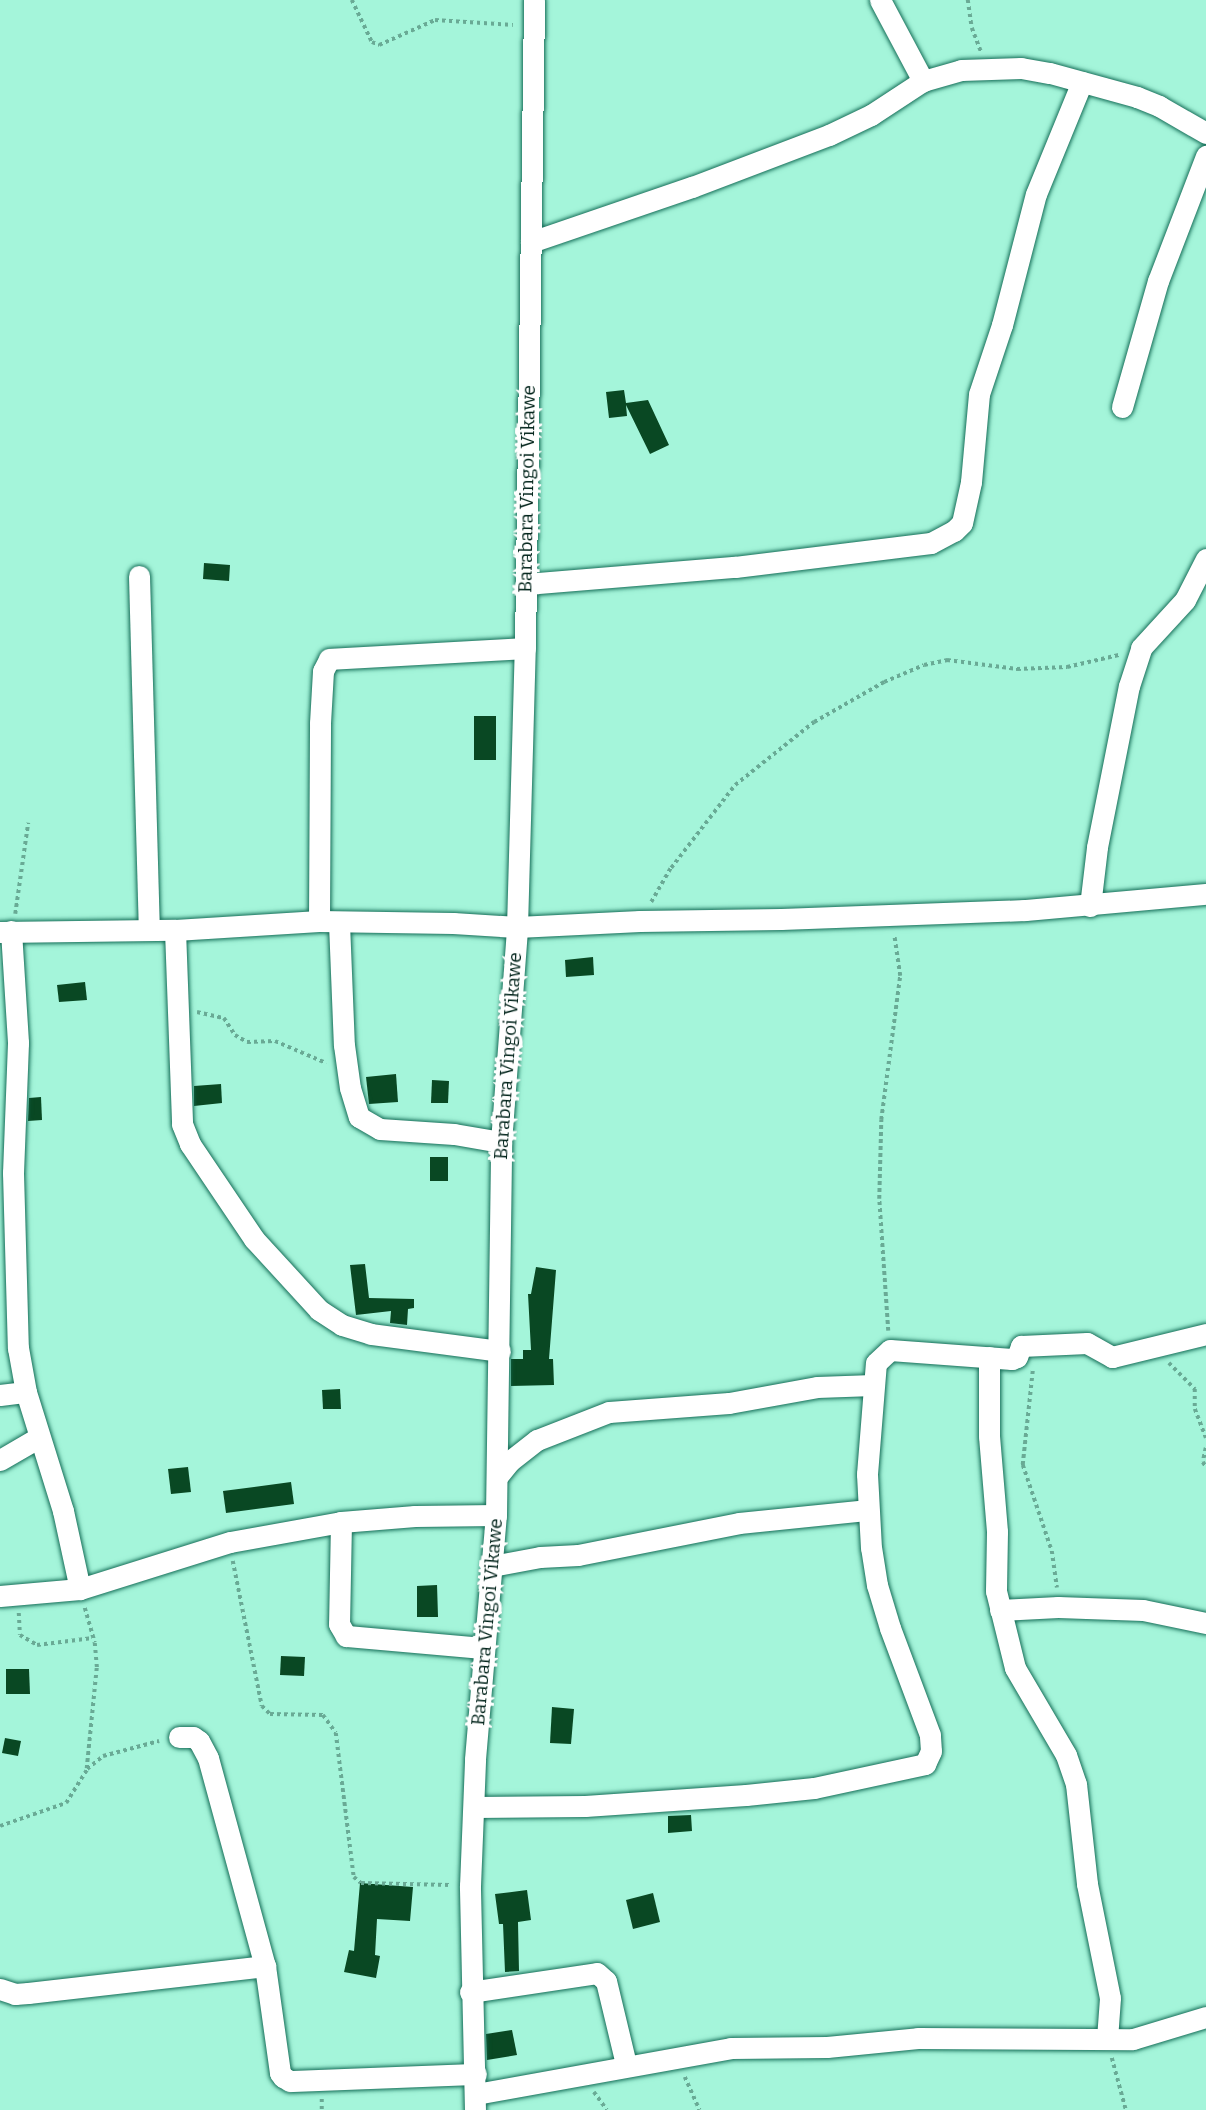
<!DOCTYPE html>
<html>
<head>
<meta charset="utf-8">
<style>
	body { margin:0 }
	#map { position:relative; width:1206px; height:2110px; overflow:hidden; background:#a4f5da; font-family:Bitter,serif }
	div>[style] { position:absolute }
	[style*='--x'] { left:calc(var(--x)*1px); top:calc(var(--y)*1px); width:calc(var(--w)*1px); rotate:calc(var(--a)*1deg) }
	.building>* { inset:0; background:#094823 }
	.path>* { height:3.5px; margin-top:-1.75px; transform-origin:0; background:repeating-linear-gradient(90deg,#69aa95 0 3.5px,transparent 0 7px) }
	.roads { filter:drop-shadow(0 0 2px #156e58) drop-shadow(0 0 2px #156e58) }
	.street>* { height:21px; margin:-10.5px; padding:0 10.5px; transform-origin:10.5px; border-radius:10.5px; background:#fff }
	span { translate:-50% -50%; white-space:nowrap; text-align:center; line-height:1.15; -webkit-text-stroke:7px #fff; paint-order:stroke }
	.street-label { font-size:19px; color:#01231a }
</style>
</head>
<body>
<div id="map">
	<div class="building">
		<i style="clip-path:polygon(624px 390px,626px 403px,648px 400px,669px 445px,650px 454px,626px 405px,627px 416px,609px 418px,606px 392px)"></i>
		<i style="clip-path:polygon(204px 563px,230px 565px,229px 581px,203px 579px)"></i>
		<i style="clip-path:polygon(474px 716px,496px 716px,496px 760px,474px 760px)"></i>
		<i style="clip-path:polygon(593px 957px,594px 975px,566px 977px,565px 960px)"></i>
		<i style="clip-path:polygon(85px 982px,87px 1000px,59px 1002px,57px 985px)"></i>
		<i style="clip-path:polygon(396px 1074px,398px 1102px,369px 1104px,366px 1077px)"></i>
		<i style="clip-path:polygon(432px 1080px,449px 1081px,448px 1103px,431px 1103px)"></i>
		<i style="clip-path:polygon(221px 1084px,222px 1103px,194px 1106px,194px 1086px)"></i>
		<i style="clip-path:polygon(41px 1097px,42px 1120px,28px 1121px,29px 1098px)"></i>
		<i style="clip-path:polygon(430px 1157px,448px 1157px,448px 1181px,430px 1181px)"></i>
		<i style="clip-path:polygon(365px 1264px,369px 1298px,414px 1299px,414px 1308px,408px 1309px,407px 1325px,390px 1323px,391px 1311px,356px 1315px,350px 1265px)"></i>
		<i style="clip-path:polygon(536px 1267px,556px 1270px,549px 1359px,553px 1359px,554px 1385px,511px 1386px,511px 1359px,523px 1359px,523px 1350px,531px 1350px,528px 1294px,531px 1294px)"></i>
		<i style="clip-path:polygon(340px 1389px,341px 1409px,323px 1409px,322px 1390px)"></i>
		<i style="clip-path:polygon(188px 1467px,191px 1492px,171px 1494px,168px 1469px)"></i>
		<i style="clip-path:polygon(291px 1482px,294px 1504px,226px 1513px,223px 1491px)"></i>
		<i style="clip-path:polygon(437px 1585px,438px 1617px,417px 1617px,417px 1586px)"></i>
		<i style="clip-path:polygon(281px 1656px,305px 1657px,304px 1676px,280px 1675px)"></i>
		<i style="clip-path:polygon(6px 1669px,29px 1669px,30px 1694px,6px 1694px)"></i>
		<i style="clip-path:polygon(552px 1707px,574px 1709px,571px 1744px,550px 1743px)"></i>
		<i style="clip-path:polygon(5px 1738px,21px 1741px,18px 1756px,2px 1753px)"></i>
		<i style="clip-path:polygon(691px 1815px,692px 1831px,668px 1833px,668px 1816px)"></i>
		<i style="clip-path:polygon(360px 1883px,413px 1887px,410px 1921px,377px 1919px,375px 1955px,380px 1956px,376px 1978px,344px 1972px,349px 1950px,354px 1951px)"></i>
		<i style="clip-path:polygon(527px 1890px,531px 1920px,518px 1922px,519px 1971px,505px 1972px,503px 1924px,499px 1924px,495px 1894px)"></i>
		<i style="clip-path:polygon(653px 1893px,660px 1922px,633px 1929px,626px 1900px)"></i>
		<i style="clip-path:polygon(512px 2030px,517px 2055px,487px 2060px,486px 2034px)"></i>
	</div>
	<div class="path">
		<i style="--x:352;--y:0;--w:47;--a:64.5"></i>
		<i style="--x:372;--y:42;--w:8;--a:23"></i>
		<i style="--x:379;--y:45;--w:61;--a:-24.1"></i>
		<i style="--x:435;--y:20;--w:78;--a:3.7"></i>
		<i style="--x:968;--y:0;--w:28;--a:82"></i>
		<i style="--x:972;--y:28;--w:26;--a:69"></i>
		<i style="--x:651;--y:902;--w:39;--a:-60"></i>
		<i style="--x:671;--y:868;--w:105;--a:-52.4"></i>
		<i style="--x:735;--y:785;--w:101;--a:-38.6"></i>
		<i style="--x:814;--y:722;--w:81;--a:-29.7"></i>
		<i style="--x:884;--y:682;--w:43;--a:-23"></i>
		<i style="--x:924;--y:665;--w:24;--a:-12"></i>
		<i style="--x:947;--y:660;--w:71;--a:7.3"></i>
		<i style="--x:1017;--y:669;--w:50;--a:-2.3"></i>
		<i style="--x:1067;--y:667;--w:53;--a:-13"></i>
		<i style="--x:15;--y:914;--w:92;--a:-81.9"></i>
		<i style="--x:197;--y:1012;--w:28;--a:13"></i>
		<i style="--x:224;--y:1018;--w:20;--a:57"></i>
		<i style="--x:235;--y:1035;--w:14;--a:30"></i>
		<i style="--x:247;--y:1042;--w:28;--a:-2"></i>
		<i style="--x:275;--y:1041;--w:56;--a:23.3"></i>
		<i style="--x:888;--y:1331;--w:132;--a:-93.9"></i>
		<i style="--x:879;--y:1199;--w:79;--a:-88.5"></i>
		<i style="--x:881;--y:1120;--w:145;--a:-82.5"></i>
		<i style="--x:900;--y:976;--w:41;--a:-98.3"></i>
		<i style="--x:1169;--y:1363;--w:37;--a:45"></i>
		<i style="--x:1195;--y:1389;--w:20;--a:90"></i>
		<i style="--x:1195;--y:1409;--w:31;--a:69"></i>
		<i style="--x:1033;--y:1371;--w:95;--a:96.1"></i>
		<i style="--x:1023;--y:1465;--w:91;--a:71.4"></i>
		<i style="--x:1052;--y:1551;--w:37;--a:82"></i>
		<i style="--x:1206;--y:1448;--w:14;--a:102"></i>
		<i style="--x:1203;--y:1462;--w:6;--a:59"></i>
		<i style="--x:233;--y:1561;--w:148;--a:78.7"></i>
		<i style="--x:262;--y:1706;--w:11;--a:45"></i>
		<i style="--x:270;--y:1714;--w:53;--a:1.1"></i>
		<i style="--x:323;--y:1715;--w:22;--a:54"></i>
		<i style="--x:336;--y:1733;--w:145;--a:82.9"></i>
		<i style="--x:354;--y:1877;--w:9;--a:41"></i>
		<i style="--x:361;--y:1883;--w:89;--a:1.3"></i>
		<i style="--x:85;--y:1608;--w:36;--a:74"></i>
		<i style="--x:95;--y:1643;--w:25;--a:85"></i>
		<i style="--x:97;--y:1668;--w:101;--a:95.7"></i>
		<i style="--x:19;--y:1613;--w:22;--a:87"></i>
		<i style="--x:20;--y:1635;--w:20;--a:30"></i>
		<i style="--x:37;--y:1645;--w:56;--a:-7.1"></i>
		<i style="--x:0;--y:1826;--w:70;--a:-19.2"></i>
		<i style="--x:66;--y:1803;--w:40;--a:-58"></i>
		<i style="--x:87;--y:1769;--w:21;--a:-39"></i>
		<i style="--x:103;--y:1756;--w:58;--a:-15"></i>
		<i style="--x:1112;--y:2058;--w:54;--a:74.9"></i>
		<i style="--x:685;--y:2077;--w:36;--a:66"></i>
		<i style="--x:594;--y:2092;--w:22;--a:54"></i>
		<i style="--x:322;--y:2099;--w:11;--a:90"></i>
	</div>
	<div class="roads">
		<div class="street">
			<i style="--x:880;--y:0;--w:92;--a:62"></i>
			<i style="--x:531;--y:242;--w:170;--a:-18.9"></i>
			<i style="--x:692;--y:187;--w:147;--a:-20.8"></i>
			<i style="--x:829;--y:135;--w:47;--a:-25.5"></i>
			<i style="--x:871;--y:115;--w:62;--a:-33.2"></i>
			<i style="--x:923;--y:81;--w:40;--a:-16"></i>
			<i style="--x:961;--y:70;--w:60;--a:-1.9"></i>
			<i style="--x:1021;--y:68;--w:29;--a:10"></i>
			<i style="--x:1050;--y:73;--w:90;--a:15.4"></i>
			<i style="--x:1137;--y:97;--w:24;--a:22"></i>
			<i style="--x:1159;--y:106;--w:54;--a:29.9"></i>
			<i style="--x:1122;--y:407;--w:131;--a:-74.1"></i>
			<i style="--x:1158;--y:281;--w:134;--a:-69"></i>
			<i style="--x:139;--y:576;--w:353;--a:88.4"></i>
			<i style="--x:526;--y:584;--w:210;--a:-4.7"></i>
			<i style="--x:735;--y:567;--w:197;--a:-7"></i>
			<i style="--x:931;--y:543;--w:26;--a:-28"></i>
			<i style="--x:954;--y:531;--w:11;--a:-45"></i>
			<i style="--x:962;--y:523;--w:42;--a:-77.6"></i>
			<i style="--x:971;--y:482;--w:88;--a:-84.8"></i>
			<i style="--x:979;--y:394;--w:73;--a:-71.6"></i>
			<i style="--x:1002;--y:325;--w:135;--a:-75.5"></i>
			<i style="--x:1036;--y:194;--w:121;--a:-67.7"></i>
			<i style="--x:1090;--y:906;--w:59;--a:-83.2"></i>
			<i style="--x:1097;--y:847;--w:164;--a:-78.8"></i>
			<i style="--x:1129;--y:686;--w:40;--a:-72"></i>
			<i style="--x:1141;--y:648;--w:65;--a:-47.5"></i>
			<i style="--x:1185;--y:600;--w:46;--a:-62.9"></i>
			<i style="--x:319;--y:921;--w:198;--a:-89.7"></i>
			<i style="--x:320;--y:723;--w:52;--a:-86.7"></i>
			<i style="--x:323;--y:671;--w:13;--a:-63"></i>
			<i style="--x:329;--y:659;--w:196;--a:-3.2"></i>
			<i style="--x:339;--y:923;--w:122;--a:87.7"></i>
			<i style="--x:344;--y:1045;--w:43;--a:82.1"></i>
			<i style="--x:350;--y:1088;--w:30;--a:73"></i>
			<i style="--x:359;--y:1117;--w:24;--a:30"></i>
			<i style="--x:380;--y:1129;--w:74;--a:3.9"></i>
			<i style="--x:454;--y:1134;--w:48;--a:9.7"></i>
			<i style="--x:175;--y:930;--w:194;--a:87.9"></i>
			<i style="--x:182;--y:1124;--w:22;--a:68"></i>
			<i style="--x:190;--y:1144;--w:115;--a:56"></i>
			<i style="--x:254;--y:1239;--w:96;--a:47.5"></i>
			<i style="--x:319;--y:1310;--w:27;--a:33"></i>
			<i style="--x:342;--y:1325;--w:30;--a:17"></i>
			<i style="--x:371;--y:1334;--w:130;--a:7.5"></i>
			<i style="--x:11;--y:931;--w:112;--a:86.4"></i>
			<i style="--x:18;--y:1043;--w:130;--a:92.2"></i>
			<i style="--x:13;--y:1173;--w:175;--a:88.4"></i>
			<i style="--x:18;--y:1348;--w:45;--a:79.7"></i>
			<i style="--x:26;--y:1392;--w:125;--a:72.7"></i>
			<i style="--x:63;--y:1511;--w:80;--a:77.7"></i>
			<i style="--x:0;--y:932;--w:175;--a:-0.7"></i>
			<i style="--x:175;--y:930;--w:144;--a:-3.6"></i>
			<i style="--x:319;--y:921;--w:134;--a:0.9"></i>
			<i style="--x:453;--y:923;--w:64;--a:3.6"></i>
			<i style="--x:517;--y:927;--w:123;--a:-2.8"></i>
			<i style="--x:640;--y:921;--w:141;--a:-0.8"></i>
			<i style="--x:781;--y:919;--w:244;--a:-2.1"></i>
			<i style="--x:1025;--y:910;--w:182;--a:-5.1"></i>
			<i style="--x:989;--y:1357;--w:79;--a:90"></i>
			<i style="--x:989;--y:1436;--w:96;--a:85.2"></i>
			<i style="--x:997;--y:1532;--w:59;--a:91"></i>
			<i style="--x:996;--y:1591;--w:79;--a:76.1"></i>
			<i style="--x:1015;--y:1668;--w:101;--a:59.6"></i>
			<i style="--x:1066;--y:1755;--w:31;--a:71"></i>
			<i style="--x:1076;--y:1784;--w:101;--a:83.7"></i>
			<i style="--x:1087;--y:1884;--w:116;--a:78.6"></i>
			<i style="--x:1110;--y:1998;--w:41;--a:94.2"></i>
			<i style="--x:0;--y:1395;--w:26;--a:-7"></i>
			<i style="--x:0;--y:1460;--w:44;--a:-30.1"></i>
			<i style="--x:497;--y:1477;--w:21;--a:-51"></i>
			<i style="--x:510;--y:1461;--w:34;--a:-38"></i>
			<i style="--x:537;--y:1440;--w:77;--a:-21.3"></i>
			<i style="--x:609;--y:1412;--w:120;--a:-4.3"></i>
			<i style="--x:729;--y:1403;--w:89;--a:-10.3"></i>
			<i style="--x:817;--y:1387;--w:56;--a:-2"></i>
			<i style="--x:341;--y:1522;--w:102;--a:91.1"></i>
			<i style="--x:339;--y:1624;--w:14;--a:60"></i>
			<i style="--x:346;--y:1636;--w:138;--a:5"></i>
			<i style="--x:492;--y:1566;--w:49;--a:-10.6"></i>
			<i style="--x:540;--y:1557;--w:38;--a:-3"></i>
			<i style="--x:578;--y:1555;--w:164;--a:-11.2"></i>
			<i style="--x:739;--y:1523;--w:130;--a:-5.8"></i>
			<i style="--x:0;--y:1596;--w:80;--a:-5"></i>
			<i style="--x:80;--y:1589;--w:157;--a:-17.4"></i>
			<i style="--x:230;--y:1542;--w:113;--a:-10.2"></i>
			<i style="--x:341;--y:1522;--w:74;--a:-4.6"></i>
			<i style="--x:415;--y:1516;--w:81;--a:-0.7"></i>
			<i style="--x:1000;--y:1610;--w:58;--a:-3"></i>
			<i style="--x:1058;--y:1607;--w:85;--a:2"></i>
			<i style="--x:1143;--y:1610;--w:64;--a:11.7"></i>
			<i style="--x:179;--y:1737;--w:14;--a:0"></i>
			<i style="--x:193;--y:1737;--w:7;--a:34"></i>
			<i style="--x:199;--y:1741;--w:19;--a:62"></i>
			<i style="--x:208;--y:1758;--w:216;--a:74.7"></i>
			<i style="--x:265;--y:1966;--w:108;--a:82"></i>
			<i style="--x:280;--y:2073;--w:5;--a:53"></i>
			<i style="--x:283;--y:2077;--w:8;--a:30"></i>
			<i style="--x:290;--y:2081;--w:186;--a:-2.2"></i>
			<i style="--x:475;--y:1807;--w:110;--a:-0.5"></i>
			<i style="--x:585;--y:1806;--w:161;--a:-3.9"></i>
			<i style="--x:746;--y:1795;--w:68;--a:-5.9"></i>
			<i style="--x:814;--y:1788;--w:114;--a:-12.2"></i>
			<i style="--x:925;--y:1764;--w:14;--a:-65"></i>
			<i style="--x:931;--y:1751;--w:16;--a:-94"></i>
			<i style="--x:930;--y:1735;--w:114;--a:-110.5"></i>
			<i style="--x:890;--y:1628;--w:45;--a:-106.8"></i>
			<i style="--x:877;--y:1585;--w:37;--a:-99"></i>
			<i style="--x:871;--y:1548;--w:74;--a:-93.1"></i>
			<i style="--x:867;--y:1474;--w:111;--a:-85.4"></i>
			<i style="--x:876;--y:1363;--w:19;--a:-43"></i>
			<i style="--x:890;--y:1350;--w:122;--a:4.2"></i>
			<i style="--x:1012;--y:1359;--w:5;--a:-22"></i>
			<i style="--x:1017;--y:1357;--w:12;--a:-70"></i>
			<i style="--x:1021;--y:1346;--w:66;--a:-2.6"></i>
			<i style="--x:1087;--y:1343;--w:29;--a:29"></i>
			<i style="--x:1112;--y:1357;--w:97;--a:-13.7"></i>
			<i style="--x:0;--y:1989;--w:16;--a:18"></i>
			<i style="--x:15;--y:1994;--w:13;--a:-4"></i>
			<i style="--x:28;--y:1993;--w:239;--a:-6.5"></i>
			<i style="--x:470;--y:1992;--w:128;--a:-8.5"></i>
			<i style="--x:597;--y:1973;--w:12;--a:42"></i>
			<i style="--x:606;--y:1981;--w:85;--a:76.5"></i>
			<i style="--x:476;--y:2094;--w:259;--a:-10.2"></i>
			<i style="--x:731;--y:2048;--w:96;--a:-0.6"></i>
			<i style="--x:827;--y:2047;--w:91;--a:-5.6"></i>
			<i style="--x:918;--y:2038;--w:215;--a:0.3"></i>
			<i style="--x:1133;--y:2039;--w:76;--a:-16.8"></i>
			<i style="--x:475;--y:2110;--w:224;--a:-91.3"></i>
			<i style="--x:470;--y:1886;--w:127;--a:-87.7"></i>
			<i style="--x:475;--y:1759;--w:245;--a:-85.1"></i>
			<i style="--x:496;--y:1515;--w:373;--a:-89.2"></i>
			<i style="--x:501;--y:1142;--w:216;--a:-85.7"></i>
			<i style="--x:517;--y:927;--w:279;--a:-88.4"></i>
			<i style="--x:525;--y:648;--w:648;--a:-89.2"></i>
		</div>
	</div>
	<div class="street-label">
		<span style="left:527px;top:489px;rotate:-89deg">Barabara Vingoi Vikawe</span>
		<span style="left:508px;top:1056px;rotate:-86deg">Barabara Vingoi Vikawe</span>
		<span style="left:487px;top:1622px;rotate:-85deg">Barabara Vingoi Vikawe</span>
	</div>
</div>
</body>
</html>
